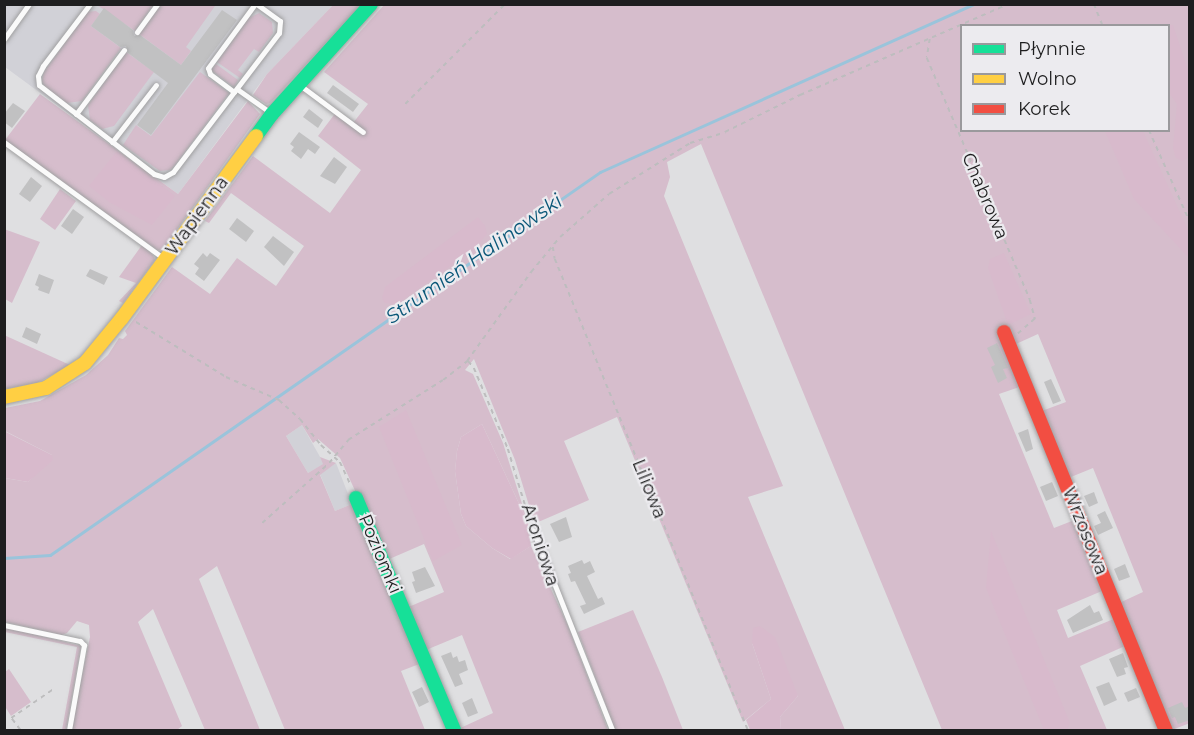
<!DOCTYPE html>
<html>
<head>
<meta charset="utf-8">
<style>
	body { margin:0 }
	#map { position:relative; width:1194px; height:735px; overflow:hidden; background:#dfdfe1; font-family:Montserrat,sans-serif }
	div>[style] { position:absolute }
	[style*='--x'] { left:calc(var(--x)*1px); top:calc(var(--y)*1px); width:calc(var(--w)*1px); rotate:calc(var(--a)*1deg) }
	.built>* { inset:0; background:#d1d1d7 }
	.green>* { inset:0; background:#d6bdcc }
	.forest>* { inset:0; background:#d8bacc }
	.stream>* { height:3px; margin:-1.5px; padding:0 1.5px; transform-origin:1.5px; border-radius:1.5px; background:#9ac4db }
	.building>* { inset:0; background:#c1c1c2 }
	.path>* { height:1.5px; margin-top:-0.75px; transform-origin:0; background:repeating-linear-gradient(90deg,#bdbdbe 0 4.5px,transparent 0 9px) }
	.roads { filter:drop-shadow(0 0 2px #a0a0a1) drop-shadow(0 0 2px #a0a0a1) }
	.lane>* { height:5px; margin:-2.5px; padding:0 2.5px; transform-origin:2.5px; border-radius:2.5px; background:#fafafa }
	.fast>* { height:14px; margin:-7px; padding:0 7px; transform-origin:7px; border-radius:7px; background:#16e098 }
	.slow>* { height:14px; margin:-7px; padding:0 7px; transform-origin:7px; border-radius:7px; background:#ffcf43 }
	.jam>* { height:14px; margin:-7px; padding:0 7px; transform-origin:7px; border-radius:7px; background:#f24e42 }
	span { translate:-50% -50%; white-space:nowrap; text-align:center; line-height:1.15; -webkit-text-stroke:4.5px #ecebef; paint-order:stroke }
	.street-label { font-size:18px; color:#1e1e1f }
	.water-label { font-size:20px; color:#0a5778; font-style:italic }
	.frame { position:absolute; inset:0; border:6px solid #1e1e1f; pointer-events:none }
	.legend { position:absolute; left:960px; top:24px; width:210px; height:108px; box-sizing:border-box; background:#ecebef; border:2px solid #9a999c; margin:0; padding:8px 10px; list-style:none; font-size:18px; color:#1e1e1f }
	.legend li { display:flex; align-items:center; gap:12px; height:30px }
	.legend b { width:30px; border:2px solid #9a999c }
</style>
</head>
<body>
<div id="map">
	<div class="built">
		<i style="clip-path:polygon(4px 5px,333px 5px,267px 74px,178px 194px,5px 67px)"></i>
		<i style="clip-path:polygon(302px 425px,324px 464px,308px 473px,286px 436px)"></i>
		<i style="clip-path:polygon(336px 463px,352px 504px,335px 511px,320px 474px)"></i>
	</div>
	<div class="green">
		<i style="clip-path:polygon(213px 4px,215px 6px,186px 47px,191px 51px,181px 65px,139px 34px,161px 5px)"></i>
		<i style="clip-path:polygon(97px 5px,153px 5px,135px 31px)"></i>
		<i style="clip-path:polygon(333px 5px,361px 5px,270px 103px,266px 104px,253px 95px,267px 74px)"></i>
		<i style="clip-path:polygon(evenodd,384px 5px,1189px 5px,1190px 723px,1172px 730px,1117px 604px,1143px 592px,1093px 468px,1066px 479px,1039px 412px,1066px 402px,1038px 334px,1014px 345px,1022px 386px,999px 394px,1054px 528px,1077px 519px,1102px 591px,1057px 610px,1068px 638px,1116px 618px,1125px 646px,1080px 666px,1107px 730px,942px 730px,701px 144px,667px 162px,670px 177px,664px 196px,783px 486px,748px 497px,845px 730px,781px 730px,780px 717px,798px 696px,752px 643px,771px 699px,743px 722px,617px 417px,564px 441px,589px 500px,536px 523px,542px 537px,539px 538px,515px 460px,474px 359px,465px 370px,473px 374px,503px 443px,528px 523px,482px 424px,461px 437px,457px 451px,455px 471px,461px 514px,466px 526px,492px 548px,510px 559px,531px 546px,568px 626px,608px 730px,456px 730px,493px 713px,462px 635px,426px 650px,406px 608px,444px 592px,424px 544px,387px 560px,340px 458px,318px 439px,313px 443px,302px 425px,286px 436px,308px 473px,323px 464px,320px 457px,336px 463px,320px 475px,335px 511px,352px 504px,348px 493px,356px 506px,422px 663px,401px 671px,425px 730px,285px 730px,217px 566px,199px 579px,260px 730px,205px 730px,153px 609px,138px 622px,182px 726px,177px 730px,71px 730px,90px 637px,89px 625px,77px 621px,67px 633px,62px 635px,5px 622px,5px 478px,28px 482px,52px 455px,5px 431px,5px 408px,40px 401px,86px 375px,108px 355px,119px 338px,123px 339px,127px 335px,125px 331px,172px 267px,210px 294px,237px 258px,276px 286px,304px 246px,231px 193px,209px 223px,205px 221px,253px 156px,330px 213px,361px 170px,318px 136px,337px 111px,353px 123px,368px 104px,324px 72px,384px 5px,962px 26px,1168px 26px,1168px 130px,962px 130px,962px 26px)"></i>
		<i style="clip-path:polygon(96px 11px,100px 14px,91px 26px,121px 48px,82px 101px,67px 103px,46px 89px,42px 81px,44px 72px,87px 12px)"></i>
		<i style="clip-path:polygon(259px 13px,272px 22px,273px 33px,259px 52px,254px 49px,238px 70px,243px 74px,240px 78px,217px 62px,249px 18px)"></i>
		<i style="clip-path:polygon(126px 52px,154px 72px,114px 126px,102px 129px,90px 120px,88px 105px)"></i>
		<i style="clip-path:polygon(216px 64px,238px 80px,234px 87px,211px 70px)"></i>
		<i style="clip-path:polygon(200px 72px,229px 93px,175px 165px,170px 170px,160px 171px,123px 145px,136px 125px,151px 136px)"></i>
		<i style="clip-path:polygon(40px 94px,178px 194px,248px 101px,260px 114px,162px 250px,157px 250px,5px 140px)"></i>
		<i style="clip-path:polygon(60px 189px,76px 201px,55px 230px,40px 219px)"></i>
		<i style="clip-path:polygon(4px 229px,40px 242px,12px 303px,5px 299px)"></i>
		<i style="clip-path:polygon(142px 245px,153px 255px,155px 260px,123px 303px,119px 301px,136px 283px,119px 277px)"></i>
		<i style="clip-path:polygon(4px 335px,70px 365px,37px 383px,5px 389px)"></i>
		<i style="clip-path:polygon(633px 610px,662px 677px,683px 730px,615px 730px,578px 632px)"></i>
		<i style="clip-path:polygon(5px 627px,81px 646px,66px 730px,62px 730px,77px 647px,5px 632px)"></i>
		<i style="clip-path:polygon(9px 669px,31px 702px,11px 716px,4px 705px,5px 672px)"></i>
	</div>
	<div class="forest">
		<i style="clip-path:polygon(1173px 25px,1189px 73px,1189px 157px,1182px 161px,1176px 158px,1173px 148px,1177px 104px,1169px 93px,1168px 26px,1156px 25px)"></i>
		<i style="clip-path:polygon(1105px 131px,1143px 131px,1189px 232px,1189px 258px,1134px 199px)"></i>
		<i style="clip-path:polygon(117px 151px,175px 196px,152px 225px,109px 202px,89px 186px)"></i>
		<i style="clip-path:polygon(478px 217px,485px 226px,487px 234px,474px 249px,397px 304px,385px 303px,382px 298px,385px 287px)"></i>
		<i style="clip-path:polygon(1004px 253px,1031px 314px,1008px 325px,988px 268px,990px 259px)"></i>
		<i style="clip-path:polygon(406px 410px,462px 545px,433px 561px,379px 427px)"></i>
		<i style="clip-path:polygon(482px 424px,528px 523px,531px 546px,511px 559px,492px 548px,466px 526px,461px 514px,455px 471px,457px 451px,461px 437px)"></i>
		<i style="clip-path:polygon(4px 431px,52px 455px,53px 460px,28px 482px,5px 478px)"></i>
		<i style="clip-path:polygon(991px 531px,1070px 723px,1067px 730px,1044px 730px,986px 588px)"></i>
		<i style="clip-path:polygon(760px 626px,775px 637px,798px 696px,780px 717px,781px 730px,750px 730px,746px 720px,771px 699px,752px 643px,753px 628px)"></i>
	</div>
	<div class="stream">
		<i style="--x:4;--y:558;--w:46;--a:-3.7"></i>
		<i style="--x:50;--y:555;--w:670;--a:-34.85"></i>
		<i style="--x:600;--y:172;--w:410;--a:-24.2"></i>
	</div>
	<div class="building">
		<i style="clip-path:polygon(104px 8px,133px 30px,134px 36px,140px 35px,181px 65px,222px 10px,237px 20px,151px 135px,137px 125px,168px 83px,128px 53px,126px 46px,120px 47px,91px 26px)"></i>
		<i style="clip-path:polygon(333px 85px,359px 104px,353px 112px,327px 93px)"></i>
		<i style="clip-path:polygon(13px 103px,25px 111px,12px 128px,4px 122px,4px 114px)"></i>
		<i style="clip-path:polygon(309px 109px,323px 120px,318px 128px,303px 117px)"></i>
		<i style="clip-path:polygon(299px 132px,320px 147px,315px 154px,308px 149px,301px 159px,291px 151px,294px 147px,290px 144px)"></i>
		<i style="clip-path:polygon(334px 157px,347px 167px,335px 184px,320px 176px)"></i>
		<i style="clip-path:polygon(31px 177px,42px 186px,30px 202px,19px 194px)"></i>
		<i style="clip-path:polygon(73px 209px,84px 217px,72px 234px,61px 226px)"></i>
		<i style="clip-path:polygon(237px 218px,254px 231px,246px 242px,229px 229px)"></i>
		<i style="clip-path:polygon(273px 236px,294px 252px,284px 266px,264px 247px)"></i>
		<i style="clip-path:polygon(203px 253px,207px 257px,210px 253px,220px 260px,204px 281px,195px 274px,199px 268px,194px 264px)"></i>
		<i style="clip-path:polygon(90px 269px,108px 277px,104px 285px,86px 276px)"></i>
		<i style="clip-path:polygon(39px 274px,54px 280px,49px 294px,38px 290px,39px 287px,35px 285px)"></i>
		<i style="clip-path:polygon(26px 327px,41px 334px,37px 344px,22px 337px)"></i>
		<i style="clip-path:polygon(997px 343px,1008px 368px,1003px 369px,1007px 378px,998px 383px,991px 367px,995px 365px,987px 348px)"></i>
		<i style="clip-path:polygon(1051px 379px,1061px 401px,1053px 404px,1044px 382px)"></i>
		<i style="clip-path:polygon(1028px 429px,1033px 449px,1026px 452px,1018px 433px)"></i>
		<i style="clip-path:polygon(1052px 482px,1058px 496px,1046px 501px,1040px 487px)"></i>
		<i style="clip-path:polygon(1094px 492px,1098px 503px,1089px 507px,1084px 496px)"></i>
		<i style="clip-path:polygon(1105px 511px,1113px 528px,1098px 535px,1094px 526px,1101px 523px,1097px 515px)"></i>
		<i style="clip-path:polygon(566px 517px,572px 537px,559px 542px,550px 524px)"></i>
		<i style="clip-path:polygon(582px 560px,584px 564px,590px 561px,595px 572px,587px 576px,598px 599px,602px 597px,605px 604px,584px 614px,580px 606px,586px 604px,575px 581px,571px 582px,568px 574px,571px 573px,568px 566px)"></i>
		<i style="clip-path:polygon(1125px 564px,1130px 577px,1119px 581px,1114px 569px)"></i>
		<i style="clip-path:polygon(425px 567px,435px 586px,416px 593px,412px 582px,415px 581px,412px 572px)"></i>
		<i style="clip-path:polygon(1090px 605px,1094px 613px,1099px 611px,1103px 620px,1073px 633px,1067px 620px)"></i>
		<i style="clip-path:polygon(451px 652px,453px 658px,457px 656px,459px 662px,465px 660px,468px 670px,459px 674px,463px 684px,455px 687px,441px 656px)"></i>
		<i style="clip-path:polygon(1123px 653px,1128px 667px,1124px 668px,1126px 674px,1117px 677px,1109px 659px)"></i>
		<i style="clip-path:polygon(1109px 682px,1117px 700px,1104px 706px,1096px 687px)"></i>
		<i style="clip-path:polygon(422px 687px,429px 702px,419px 707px,412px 692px)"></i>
		<i style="clip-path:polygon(1136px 688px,1140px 697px,1128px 702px,1124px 693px)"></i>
		<i style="clip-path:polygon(472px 698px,478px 713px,468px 717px,462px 703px)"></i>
		<i style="clip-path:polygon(1182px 702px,1185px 708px,1190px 706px,1190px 720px,1178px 724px,1175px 717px,1172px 718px,1168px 708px)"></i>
	</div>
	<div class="path">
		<i style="--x:1094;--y:4;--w:24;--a:68"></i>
		<i style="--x:930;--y:39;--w:19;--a:99"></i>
		<i style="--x:927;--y:58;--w:263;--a:66.9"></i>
		<i style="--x:1030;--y:300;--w:20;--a:75"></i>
		<i style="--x:1035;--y:319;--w:23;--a:139"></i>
		<i style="--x:405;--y:104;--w:141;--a:-45"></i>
		<i style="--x:1149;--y:130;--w:101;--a:66"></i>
		<i style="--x:553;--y:247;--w:12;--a:81"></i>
		<i style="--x:555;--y:259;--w:509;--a:67.72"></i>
		<i style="--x:136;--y:322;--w:105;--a:31.4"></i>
		<i style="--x:226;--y:377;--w:58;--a:23.5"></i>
		<i style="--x:279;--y:400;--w:28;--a:42"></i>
		<i style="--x:300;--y:419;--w:33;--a:51"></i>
		<i style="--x:321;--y:445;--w:25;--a:42"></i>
		<i style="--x:340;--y:462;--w:26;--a:65"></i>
		<i style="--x:468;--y:361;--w:9;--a:49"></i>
		<i style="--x:474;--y:368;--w:88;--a:67.2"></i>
		<i style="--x:508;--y:449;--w:78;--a:73"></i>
		<i style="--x:262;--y:523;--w:90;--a:-41.8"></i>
		<i style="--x:329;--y:463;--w:30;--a:-50"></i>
		<i style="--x:348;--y:440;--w:112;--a:-32.3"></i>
		<i style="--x:443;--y:380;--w:31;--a:-38"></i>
		<i style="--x:467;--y:361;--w:110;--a:-54.3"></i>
		<i style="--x:531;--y:272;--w:45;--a:-50.4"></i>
		<i style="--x:560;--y:237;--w:65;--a:-41.3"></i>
		<i style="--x:609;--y:194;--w:96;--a:-32.2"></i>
		<i style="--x:690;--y:143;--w:37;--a:-17"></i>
		<i style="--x:725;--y:132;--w:84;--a:-26.3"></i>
		<i style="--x:800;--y:95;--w:227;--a:-23.6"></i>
		<i style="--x:20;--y:730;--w:15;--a:-127"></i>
		<i style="--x:11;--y:718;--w:50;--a:-34.3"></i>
	</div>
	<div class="roads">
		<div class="lane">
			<i style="--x:90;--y:4;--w:78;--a:127.2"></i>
			<i style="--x:43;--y:66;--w:11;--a:117"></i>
			<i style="--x:38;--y:76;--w:9;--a:84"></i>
			<i style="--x:39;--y:85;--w:145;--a:37.7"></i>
			<i style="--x:154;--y:174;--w:10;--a:17"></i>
			<i style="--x:164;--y:177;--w:10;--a:-29"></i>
			<i style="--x:173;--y:172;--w:175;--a:-52.7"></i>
			<i style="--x:279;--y:33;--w:12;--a:-85"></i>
			<i style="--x:280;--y:21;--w:29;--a:-144"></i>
			<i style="--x:137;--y:32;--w:34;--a:-54"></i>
			<i style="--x:4;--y:39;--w:43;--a:-54.5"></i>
			<i style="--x:301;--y:86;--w:77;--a:36.6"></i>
			<i style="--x:237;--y:89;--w:42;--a:35.2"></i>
			<i style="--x:234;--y:92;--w:30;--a:-143"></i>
			<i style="--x:210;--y:74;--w:6;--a:-108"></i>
			<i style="--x:208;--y:68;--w:79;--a:-53.7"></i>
			<i style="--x:76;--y:114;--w:80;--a:-53.1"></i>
			<i style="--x:4;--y:142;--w:197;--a:36.1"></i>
			<i style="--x:112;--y:142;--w:72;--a:-52.3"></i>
			<i style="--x:533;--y:530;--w:215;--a:68.4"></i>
			<i style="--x:4;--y:625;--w:78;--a:11.9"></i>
			<i style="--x:80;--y:641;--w:6;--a:45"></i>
			<i style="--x:84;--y:645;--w:86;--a:100"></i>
		</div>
		<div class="fast">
			<i style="--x:256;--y:136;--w:27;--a:-54"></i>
			<i style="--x:272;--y:114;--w:148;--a:-48"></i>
			<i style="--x:356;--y:498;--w:252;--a:67.1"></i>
		</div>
		<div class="slow">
			<i style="--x:4;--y:397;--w:43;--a:-12.1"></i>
			<i style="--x:46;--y:388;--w:46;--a:-32.7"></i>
			<i style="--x:85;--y:363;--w:58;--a:-50.6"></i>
			<i style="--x:122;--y:318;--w:226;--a:-53.6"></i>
		</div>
		<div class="jam">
			<i style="--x:1004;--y:332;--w:430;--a:67.9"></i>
		</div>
	</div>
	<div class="street-label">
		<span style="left:985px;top:196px;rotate:67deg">Chabrowa</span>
		<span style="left:197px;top:216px;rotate:-54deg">Wapienna</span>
		<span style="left:649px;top:489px;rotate:68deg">Liliowa</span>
		<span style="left:1085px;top:531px;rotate:68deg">Wrzosowa</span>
		<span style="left:540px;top:545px;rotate:72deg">Aroniowa</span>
		<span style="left:380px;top:554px;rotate:67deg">Poziomki</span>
	</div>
	<div class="water-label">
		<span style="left:474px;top:259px;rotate:-35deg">Strumień Halinowski</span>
	</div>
	<div class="frame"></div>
	<ul class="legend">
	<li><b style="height:8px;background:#16e098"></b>Płynnie</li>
	<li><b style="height:8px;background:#ffcf43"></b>Wolno</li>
	<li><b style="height:8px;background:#f24e42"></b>Korek</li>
	</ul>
</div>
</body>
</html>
